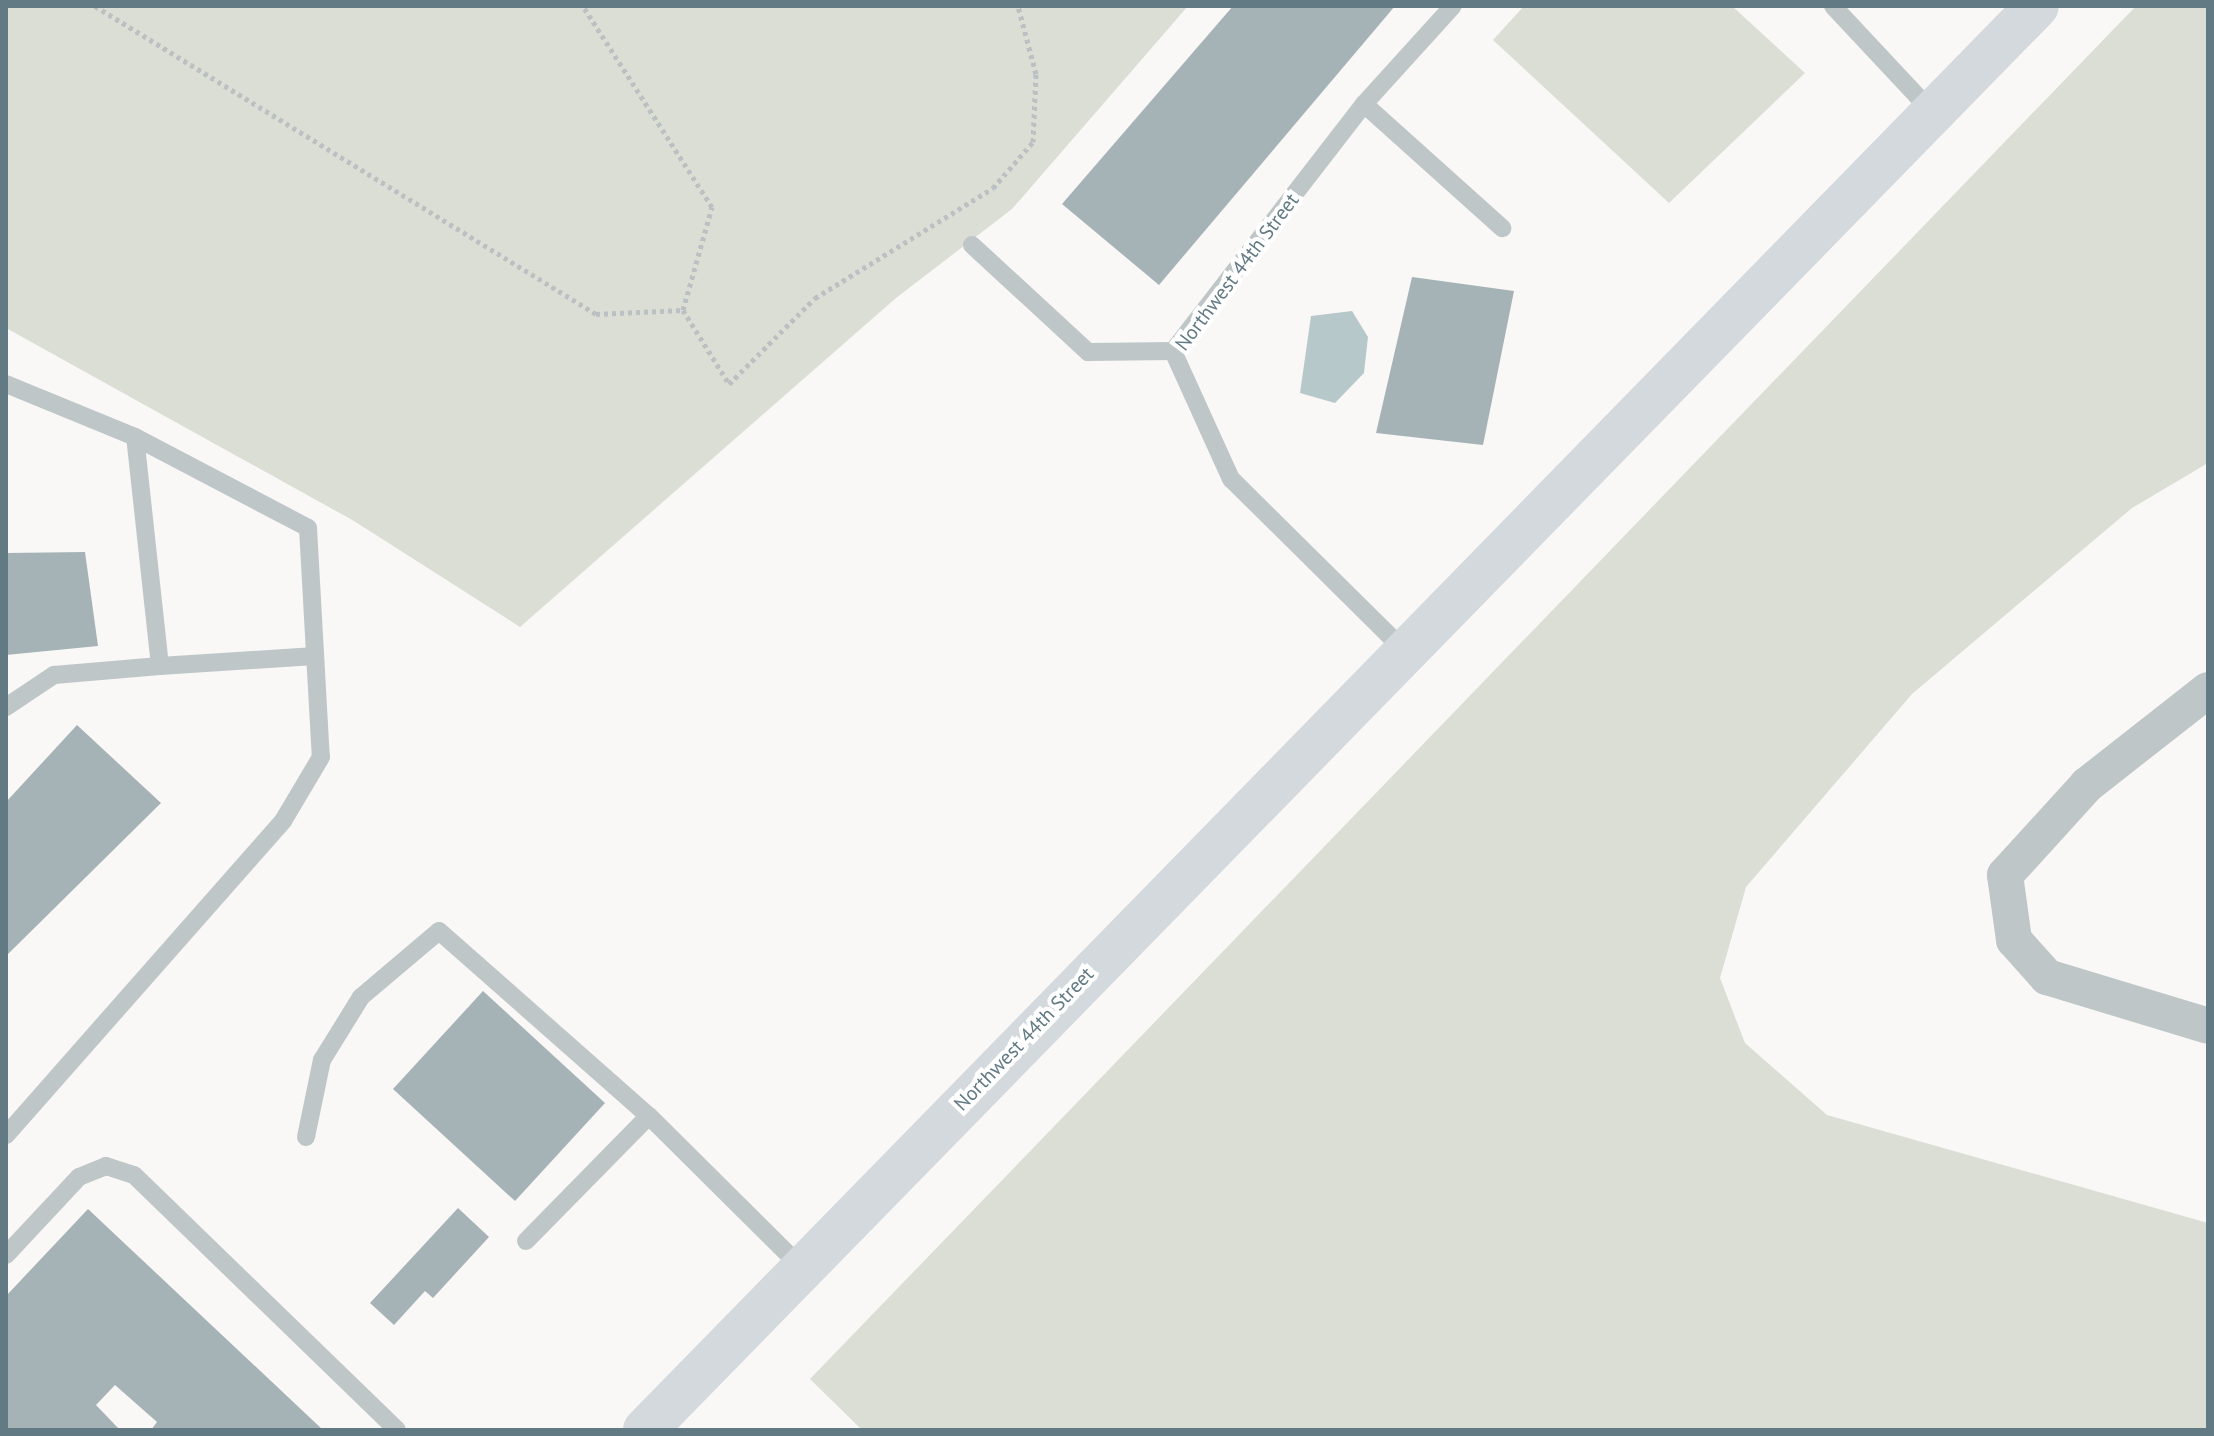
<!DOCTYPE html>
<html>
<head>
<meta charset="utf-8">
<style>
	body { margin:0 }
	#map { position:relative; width:2214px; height:1436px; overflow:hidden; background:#f9f8f6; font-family:"PT Sans",sans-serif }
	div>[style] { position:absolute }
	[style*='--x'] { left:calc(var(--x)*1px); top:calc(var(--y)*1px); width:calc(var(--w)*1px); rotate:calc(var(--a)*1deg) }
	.green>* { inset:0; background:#daded5 }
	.water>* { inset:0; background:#b7c8ca }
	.building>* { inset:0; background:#a6b3b6 }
	.path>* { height:5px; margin-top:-2.5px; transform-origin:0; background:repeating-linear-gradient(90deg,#bbc0c2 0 4px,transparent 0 8px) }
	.lane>* { height:18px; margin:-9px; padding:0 9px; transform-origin:9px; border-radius:9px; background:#bfc6c8 }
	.street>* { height:36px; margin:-18px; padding:0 18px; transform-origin:18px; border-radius:18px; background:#bfc6c8 }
	.secondary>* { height:44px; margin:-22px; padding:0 22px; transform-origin:22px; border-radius:22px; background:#d3d9dc }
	span { translate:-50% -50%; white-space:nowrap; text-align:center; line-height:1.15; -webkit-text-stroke:8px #fff; paint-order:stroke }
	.street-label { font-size:20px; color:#627a83 }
	.frame { position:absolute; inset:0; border:8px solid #627a83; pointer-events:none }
</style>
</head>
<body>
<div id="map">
	<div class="green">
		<i style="clip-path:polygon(6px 6px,1188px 6px,1012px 209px,896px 298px,520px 627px,354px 521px,6px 328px)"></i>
		<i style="clip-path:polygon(1524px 6px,1732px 6px,1805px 73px,1669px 203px,1493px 40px)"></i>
		<i style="clip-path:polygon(2136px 6px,2208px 6px,2208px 463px,2132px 508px,1912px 694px,1746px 887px,1720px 978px,1745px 1043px,1827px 1115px,2208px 1223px,2208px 1430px,862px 1430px,810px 1379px)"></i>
	</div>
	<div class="water">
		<i style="clip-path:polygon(1352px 311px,1368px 337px,1364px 373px,1335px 403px,1300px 393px,1311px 316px)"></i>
	</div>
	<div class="building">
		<i style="clip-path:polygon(1233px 6px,1395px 6px,1159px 285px,1062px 204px)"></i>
		<i style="clip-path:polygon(1412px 277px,1514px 291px,1483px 445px,1376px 433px)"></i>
		<i style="clip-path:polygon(85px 552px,98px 646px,6px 655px,6px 553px)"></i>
		<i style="clip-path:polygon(77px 725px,161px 803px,6px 956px,6px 802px)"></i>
		<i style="clip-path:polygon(483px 991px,605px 1103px,515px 1201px,393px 1089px)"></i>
		<i style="clip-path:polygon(458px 1208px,489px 1237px,433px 1298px,425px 1291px,394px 1325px,370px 1303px)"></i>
		<i style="clip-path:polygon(88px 1209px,323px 1430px,151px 1430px,157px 1422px,115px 1385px,96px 1405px,120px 1430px,6px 1430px,6px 1296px)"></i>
	</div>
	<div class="path">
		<i style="--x:95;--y:6;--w:588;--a:31.58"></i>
		<i style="--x:596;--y:314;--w:87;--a:-2.6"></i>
		<i style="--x:683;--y:310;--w:107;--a:-74.3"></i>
		<i style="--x:712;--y:207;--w:239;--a:-122.7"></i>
		<i style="--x:683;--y:310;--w:87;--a:58.1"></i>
		<i style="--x:729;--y:384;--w:122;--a:-45"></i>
		<i style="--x:815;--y:298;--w:209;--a:-31.7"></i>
		<i style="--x:993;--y:188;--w:61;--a:-49"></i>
		<i style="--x:1033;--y:142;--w:68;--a:-87.5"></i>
		<i style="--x:1036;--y:74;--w:70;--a:-104.8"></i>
	</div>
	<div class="lane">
		<i style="--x:1833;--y:6;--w:146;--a:46.9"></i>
		<i style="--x:1364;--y:104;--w:186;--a:41.9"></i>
		<i style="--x:972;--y:245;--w:158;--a:42.7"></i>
		<i style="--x:1088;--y:352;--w:85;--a:-0.7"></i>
		<i style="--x:6;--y:384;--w:139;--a:22.3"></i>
		<i style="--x:1407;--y:653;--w:247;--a:-135.3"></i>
		<i style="--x:1231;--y:479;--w:141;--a:-114.4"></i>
		<i style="--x:1173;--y:351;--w:312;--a:-52.3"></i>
		<i style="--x:1364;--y:104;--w:132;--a:-47.8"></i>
		<i style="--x:160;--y:666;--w:155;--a:-3.7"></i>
		<i style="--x:6;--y:707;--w:58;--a:-33.7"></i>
		<i style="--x:54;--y:675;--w:106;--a:-4.9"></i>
		<i style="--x:160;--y:666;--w:230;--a:-96.2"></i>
		<i style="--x:135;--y:437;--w:195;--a:27.7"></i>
		<i style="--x:308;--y:528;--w:229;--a:86.8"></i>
		<i style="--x:321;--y:757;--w:74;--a:120.7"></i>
		<i style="--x:283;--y:821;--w:419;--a:131.4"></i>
		<i style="--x:306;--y:1137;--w:79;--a:-78.3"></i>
		<i style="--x:322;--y:1060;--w:74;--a:-58.2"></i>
		<i style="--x:361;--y:997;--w:102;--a:-40.2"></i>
		<i style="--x:439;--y:931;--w:280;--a:41.4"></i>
		<i style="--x:526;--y:1241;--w:175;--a:-45.5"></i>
		<i style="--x:649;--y:1116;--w:216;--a:44.8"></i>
		<i style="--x:6;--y:1255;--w:107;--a:-46.9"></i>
		<i style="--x:79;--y:1177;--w:29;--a:-22"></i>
		<i style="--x:106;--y:1166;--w:29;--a:18"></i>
		<i style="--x:134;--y:1175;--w:366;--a:44.1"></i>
	</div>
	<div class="street">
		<i style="--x:2208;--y:690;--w:154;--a:141.9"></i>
		<i style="--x:2087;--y:785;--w:122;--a:132.3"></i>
		<i style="--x:2005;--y:875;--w:66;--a:82.1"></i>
		<i style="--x:2014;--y:940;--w:50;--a:48.3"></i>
		<i style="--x:2047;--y:977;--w:168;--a:16.9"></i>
	</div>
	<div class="secondary">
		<i style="--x:645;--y:1430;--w:1991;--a:-45.65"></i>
	</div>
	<div class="street-label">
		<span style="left:1237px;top:272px;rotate:-53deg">Northwest 44th Street</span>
		<span style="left:1024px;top:1039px;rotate:-46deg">Northwest 44th Street</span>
	</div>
	<div class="frame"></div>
</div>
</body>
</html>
